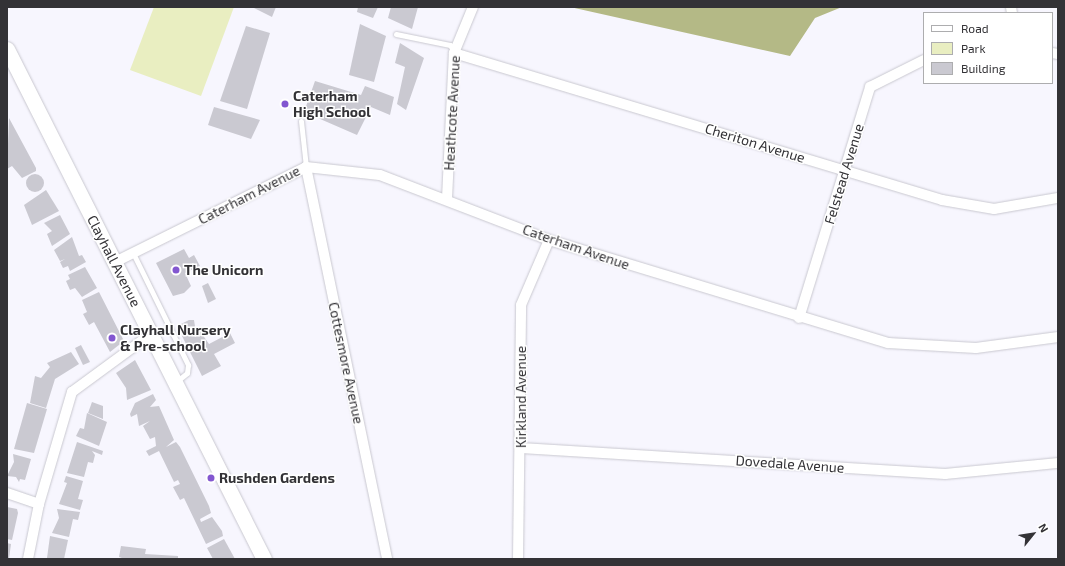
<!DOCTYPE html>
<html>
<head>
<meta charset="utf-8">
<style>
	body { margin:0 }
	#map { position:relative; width:1065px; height:566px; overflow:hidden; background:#f7f6fe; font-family:"Exo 2",sans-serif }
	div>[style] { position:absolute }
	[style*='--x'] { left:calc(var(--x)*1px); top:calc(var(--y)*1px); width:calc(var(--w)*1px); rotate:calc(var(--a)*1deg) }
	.green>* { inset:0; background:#e9eec1 }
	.forest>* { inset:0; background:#b4b986 }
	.building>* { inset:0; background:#cac9d1 }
	.round { border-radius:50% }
	.roads { filter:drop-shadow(0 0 1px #c9c8d0) drop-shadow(0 0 1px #c9c8d0) }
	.lane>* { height:5px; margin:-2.5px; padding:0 2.5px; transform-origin:2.5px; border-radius:2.5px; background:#fff }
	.street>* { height:10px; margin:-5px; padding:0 5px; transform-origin:5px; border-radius:5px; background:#fff }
	.secondary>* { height:15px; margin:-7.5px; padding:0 7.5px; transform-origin:7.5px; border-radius:7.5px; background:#fff }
	.dots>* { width:11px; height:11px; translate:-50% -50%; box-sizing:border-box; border:2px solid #fff; border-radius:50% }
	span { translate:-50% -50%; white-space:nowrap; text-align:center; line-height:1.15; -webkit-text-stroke:3px #fff; paint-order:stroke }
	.poi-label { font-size:14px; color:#333236; font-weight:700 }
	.left { translate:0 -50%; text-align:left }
	.street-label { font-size:14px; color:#333236 }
	.frame { position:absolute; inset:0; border:8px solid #333236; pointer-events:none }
	.legend { position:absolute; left:923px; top:12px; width:130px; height:72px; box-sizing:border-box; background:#fff; border:1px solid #adadaf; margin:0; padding:5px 7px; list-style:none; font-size:12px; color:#333236 }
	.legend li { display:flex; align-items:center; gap:8px; height:20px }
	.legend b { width:20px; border:1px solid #adadaf }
	.north { position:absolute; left:1013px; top:514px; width:40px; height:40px; -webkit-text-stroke:3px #fff; paint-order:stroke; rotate:60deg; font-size:11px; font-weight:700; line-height:16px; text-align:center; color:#333236 }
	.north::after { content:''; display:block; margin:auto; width:14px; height:18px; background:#333236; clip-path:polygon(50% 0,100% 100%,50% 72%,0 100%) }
</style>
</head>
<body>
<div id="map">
	<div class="green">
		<i style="clip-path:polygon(154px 7px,234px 7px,201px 96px,130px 70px)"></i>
	</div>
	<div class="forest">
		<i style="clip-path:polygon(570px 7px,842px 7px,815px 18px,790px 56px)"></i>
	</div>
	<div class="building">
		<i style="clip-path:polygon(252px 7px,276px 7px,272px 17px)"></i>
		<i style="clip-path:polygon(358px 7px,378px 7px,373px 18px,357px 12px)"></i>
		<i style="clip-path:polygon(391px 7px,418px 7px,412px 29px,388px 18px)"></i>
		<i style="clip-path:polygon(360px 24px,386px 36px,374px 82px,349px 75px)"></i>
		<i style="clip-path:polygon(246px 26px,270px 33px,247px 109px,220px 101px)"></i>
		<i style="clip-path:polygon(400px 43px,424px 58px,406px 110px,397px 104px,405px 67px,395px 63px)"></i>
		<i style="clip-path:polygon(315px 81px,361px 95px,365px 86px,394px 97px,390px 115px,371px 107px,357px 135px,304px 112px)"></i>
		<i style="clip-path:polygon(214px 107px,260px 120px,251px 139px,208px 125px)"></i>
		<i style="clip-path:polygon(9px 118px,36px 168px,36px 171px,22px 178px,12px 166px,7px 169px)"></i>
		<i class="round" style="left:26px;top:174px;width:18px;height:18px"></i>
		<i style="clip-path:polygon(46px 190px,59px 211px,32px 225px,24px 205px)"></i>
		<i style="clip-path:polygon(60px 215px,70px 234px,52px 246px,47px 234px,52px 231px,44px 223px)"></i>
		<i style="clip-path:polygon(72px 237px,79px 256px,82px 255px,86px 262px,70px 271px,68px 266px,63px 268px,60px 262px,65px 259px,60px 261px,54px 250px)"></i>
		<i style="clip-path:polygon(184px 249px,189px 258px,194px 255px,200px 266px,185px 273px,191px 286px,184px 293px,173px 296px,156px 263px)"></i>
		<i style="clip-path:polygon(85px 267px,97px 288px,82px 297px,75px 288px,70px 290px,66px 281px,70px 279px,68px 275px)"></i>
		<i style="clip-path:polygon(208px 283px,216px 299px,208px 303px,202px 286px)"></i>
		<i style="clip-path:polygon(99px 292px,124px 341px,110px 352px,94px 322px,89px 325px,83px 314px,87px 312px,82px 300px)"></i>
		<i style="clip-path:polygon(189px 320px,194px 320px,196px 333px,200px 331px,209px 344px,230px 333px,235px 343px,214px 354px,221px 366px,202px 376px,177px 326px)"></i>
		<i style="clip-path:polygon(81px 345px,90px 362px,83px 365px,75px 348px)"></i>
		<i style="clip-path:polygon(71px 352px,79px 364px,55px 379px,46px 408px,30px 403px,35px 376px,41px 378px,50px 367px,47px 363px)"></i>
		<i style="clip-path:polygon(135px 360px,151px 390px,127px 400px,126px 388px,116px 373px)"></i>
		<i style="clip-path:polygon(153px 394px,156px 400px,150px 407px,159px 406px,174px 440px,166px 447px,176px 442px,180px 447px,209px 506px,211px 513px,200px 519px,201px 522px,212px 517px,222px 531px,223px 536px,206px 544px,184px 498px,180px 500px,173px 487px,180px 484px,178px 480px,174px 482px,159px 451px,149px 456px,146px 451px,156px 446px,155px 437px,150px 439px,143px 426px,150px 421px,139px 426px,137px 414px,131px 417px,130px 414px,135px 403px)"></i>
		<i style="clip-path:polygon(92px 402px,103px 406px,103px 419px,88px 413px)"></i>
		<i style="clip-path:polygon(27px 403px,47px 409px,34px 453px,14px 449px)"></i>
		<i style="clip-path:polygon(87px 413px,107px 422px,99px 446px,76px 436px,80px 428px,84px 429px)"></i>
		<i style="clip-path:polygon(77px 442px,103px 451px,102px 455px,92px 451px,95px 455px,93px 463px,88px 462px,84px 477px,67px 473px)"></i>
		<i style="clip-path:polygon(13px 454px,31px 459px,25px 480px,20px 479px,19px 482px,16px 477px,7px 476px,14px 462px)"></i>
		<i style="clip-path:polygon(66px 476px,83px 481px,78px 499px,83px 500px,80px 510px,59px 504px,67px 483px,64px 482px)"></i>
		<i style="clip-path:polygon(7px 507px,17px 509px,18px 513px,12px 540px,7px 539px)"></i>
		<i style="clip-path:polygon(57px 509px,80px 512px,78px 520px,73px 519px,69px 537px,52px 533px,59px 518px)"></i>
		<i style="clip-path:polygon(50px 536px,68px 540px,64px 559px,47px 558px)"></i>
		<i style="clip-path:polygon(224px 539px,235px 559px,213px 559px,207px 548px)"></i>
		<i style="clip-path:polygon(7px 543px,11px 544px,9px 559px,7px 558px)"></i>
		<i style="clip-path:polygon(121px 546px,146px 549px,145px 554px,178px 556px,178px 559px,125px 559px,119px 557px)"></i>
	</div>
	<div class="roads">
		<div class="lane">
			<i style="--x:396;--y:34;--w:55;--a:11.5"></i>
			<i style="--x:450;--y:45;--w:8;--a:60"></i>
			<i style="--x:301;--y:121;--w:46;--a:83.8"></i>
			<i style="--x:133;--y:253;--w:125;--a:63.8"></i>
			<i style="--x:188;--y:365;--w:8;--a:97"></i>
			<i style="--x:187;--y:373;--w:14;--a:141"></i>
		</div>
		<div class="street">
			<i style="--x:1011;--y:7;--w:6;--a:81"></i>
			<i style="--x:454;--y:53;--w:510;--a:16.76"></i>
			<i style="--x:942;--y:200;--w:53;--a:9.8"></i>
			<i style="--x:994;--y:209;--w:65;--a:-9.8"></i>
			<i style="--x:1052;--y:53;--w:6;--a:9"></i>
			<i style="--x:306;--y:167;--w:400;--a:78.3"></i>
			<i style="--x:447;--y:199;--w:146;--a:-87.3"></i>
			<i style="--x:454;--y:53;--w:50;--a:-67.6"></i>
			<i style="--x:115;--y:262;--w:213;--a:-26.4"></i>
			<i style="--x:306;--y:167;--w:74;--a:6.2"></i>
			<i style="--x:380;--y:175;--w:181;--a:21"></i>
			<i style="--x:549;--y:240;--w:354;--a:16.9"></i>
			<i style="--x:888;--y:343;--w:88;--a:3.3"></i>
			<i style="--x:976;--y:348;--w:83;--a:-7.6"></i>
			<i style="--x:799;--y:318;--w:242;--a:-72.9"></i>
			<i style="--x:870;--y:87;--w:60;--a:-26.6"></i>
			<i style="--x:521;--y:448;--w:425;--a:3.5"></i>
			<i style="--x:945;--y:474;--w:114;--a:-5.6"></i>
			<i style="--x:7;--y:493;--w:34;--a:19"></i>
			<i style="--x:28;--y:559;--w:56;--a:-78.7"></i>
			<i style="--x:39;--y:504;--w:117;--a:-73.6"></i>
			<i style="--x:72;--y:392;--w:98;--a:-36.3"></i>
			<i style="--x:518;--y:559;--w:254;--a:-89.3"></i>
			<i style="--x:521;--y:305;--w:71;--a:-66.7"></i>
		</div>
		<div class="secondary">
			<i style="--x:7;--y:49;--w:571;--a:63.26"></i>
		</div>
	</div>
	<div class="dots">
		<i style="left:285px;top:104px;background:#8357d0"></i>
		<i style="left:176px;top:270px;background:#8357d0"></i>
		<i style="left:112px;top:338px;background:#8357d0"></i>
		<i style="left:211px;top:478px;background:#8357d0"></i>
	</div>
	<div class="poi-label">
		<span class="left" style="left:293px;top:104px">Caterham<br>High School</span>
		<span class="left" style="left:184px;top:270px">The Unicorn</span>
		<span class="left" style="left:120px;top:338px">Clayhall Nursery<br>&amp; Pre-school</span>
		<span class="left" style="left:219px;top:478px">Rushden Gardens</span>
	</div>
	<div class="street-label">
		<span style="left:452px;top:113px;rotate:-87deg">Heathcote Avenue</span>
		<span style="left:755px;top:143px;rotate:17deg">Cheriton Avenue</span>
		<span style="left:844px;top:174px;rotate:-73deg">Felstead Avenue</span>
		<span style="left:249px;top:195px;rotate:-27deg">Caterham Avenue</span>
		<span style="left:576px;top:247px;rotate:19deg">Caterham Avenue</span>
		<span style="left:114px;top:261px;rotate:63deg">Clayhall Avenue</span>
		<span style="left:346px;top:363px;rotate:78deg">Cottesmore Avenue</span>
		<span style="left:521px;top:397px;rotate:-90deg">Kirkland Avenue</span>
		<span style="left:790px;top:464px;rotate:4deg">Dovedale Avenue</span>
	</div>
	<div class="frame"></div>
	<ul class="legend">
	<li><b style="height:5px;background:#fff"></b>Road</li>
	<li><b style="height:11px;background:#e9eec1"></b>Park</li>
	<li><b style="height:11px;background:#cac9d1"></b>Building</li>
	</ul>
	<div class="north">N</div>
</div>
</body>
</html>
